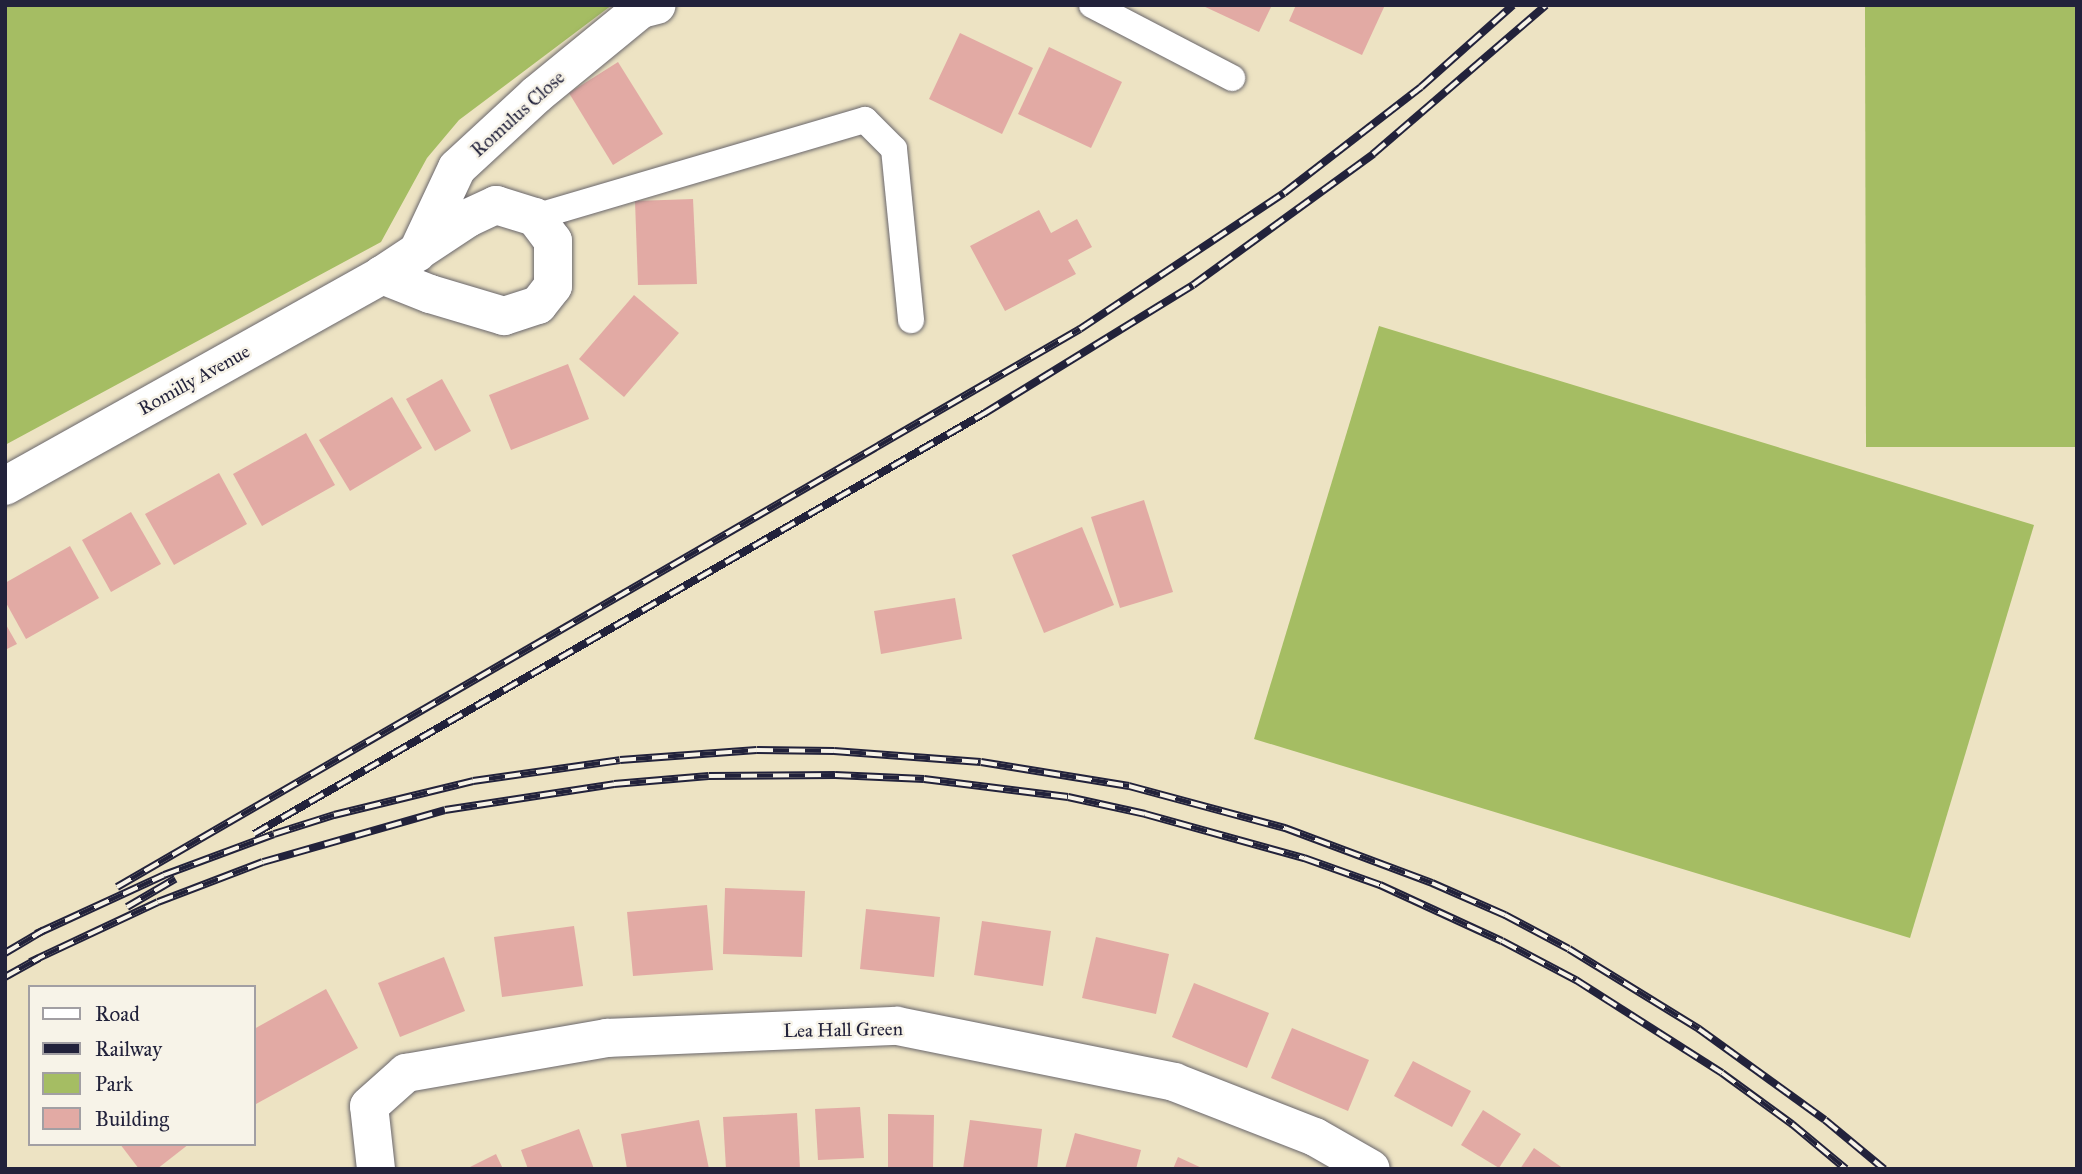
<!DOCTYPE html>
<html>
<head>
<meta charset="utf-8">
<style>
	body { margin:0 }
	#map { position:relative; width:2082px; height:1174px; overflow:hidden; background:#ede3c3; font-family:"IM FELL Great Primer",serif }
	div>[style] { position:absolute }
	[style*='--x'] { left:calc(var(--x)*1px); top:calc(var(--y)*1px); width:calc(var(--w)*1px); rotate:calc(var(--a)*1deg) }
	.green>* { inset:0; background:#a5bd63 }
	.building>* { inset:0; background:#e2aaa4 }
	.roads { filter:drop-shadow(0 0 2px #69666b) drop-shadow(0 0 2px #69666b) }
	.service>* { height:26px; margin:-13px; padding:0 13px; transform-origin:13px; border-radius:13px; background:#fff }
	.minor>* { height:38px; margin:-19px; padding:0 19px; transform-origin:19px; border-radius:19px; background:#fff }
	.rail>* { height:8px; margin-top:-4px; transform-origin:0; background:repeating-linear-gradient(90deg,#f7f3e8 0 16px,#22223b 0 32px); box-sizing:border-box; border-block:2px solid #22223b }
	span { translate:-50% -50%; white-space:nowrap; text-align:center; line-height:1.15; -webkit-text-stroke:5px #f7f3e8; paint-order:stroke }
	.street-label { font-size:19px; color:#22223b }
	.frame { position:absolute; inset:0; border:7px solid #22223b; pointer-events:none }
	.legend { position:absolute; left:28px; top:985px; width:228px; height:161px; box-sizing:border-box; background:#f7f3e8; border:2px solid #a29fa3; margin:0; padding:9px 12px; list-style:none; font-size:21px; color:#22223b }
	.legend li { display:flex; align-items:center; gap:14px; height:35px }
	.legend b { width:35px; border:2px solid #a29fa3 }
</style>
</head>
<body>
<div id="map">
	<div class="green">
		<i style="clip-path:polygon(5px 5px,612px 5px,459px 120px,427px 158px,381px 242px,5px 445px)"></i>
		<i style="clip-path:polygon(1865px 5px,2077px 5px,2077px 447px,1866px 447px)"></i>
		<i style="clip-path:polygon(1379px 326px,2034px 525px,1910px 938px,1254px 739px)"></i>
	</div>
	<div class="building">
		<i style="clip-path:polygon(1201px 5px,1272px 5px,1259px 32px)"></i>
		<i style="clip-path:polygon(1296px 5px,1385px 5px,1362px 55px,1289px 21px)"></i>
		<i style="clip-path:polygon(960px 33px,1033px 68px,1002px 134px,929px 99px)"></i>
		<i style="clip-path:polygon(1049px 47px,1122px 82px,1091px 148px,1018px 114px)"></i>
		<i style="clip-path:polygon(618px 62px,663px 134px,613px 165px,569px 93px)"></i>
		<i style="clip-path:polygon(693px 199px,697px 284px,638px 285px,635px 201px)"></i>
		<i style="clip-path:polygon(1039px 210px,1051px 233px,1077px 219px,1092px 247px,1068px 260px,1076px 274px,1005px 311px,970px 246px)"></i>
		<i style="clip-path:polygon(634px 295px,679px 333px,624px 397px,579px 359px)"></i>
		<i style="clip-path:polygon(568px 364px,589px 419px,511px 450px,489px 395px)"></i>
		<i style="clip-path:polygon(442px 379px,471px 431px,435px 451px,406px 399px)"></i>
		<i style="clip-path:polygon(392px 397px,422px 448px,350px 491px,319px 440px)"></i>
		<i style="clip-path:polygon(306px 433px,335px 485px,262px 526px,233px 474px)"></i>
		<i style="clip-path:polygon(219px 473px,247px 524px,174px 565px,145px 514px)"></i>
		<i style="clip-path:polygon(1144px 500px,1173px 592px,1120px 608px,1091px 517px)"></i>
		<i style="clip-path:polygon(131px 512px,161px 564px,111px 592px,82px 540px)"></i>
		<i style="clip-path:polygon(1082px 527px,1114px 605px,1044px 633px,1012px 555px)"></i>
		<i style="clip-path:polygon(70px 546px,99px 598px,26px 639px,5px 601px,5px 583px)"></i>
		<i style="clip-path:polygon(955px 598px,962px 639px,881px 654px,874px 611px)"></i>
		<i style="clip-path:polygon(5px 623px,17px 644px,5px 650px)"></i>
		<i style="clip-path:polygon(725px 888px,805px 891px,802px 957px,723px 954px)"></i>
		<i style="clip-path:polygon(707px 905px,713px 970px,633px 976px,627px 912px)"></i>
		<i style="clip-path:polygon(866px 909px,940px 917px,934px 977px,860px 969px)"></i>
		<i style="clip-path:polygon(982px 921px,1051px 931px,1043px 986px,974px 975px)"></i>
		<i style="clip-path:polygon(574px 926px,583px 986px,502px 997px,494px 937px)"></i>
		<i style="clip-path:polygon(1096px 937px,1169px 954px,1156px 1014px,1082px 998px)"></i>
		<i style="clip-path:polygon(444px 957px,465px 1011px,400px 1037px,378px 983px)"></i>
		<i style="clip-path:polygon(1194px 983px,1269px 1013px,1247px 1068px,1172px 1037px)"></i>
		<i style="clip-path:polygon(326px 989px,358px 1048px,256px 1104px,254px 1029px)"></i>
		<i style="clip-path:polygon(1292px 1028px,1369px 1060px,1348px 1111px,1271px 1078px)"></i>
		<i style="clip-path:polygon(1413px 1061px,1471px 1091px,1452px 1127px,1394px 1096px)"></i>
		<i style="clip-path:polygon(860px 1107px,864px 1158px,818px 1160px,815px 1109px)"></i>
		<i style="clip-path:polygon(1483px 1110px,1521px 1134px,1499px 1168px,1461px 1145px)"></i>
		<i style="clip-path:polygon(797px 1113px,800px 1169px,726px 1169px,723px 1117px)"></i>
		<i style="clip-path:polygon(888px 1114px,934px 1115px,933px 1168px,888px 1167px)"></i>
		<i style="clip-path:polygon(699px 1120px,709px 1169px,627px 1169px,621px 1134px)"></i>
		<i style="clip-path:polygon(970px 1120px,1042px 1129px,1037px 1169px,963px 1169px)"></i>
		<i style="clip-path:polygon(579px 1129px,594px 1169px,528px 1169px,521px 1150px)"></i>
		<i style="clip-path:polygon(1075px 1133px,1141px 1150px,1136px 1169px,1065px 1169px)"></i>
		<i style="clip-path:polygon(120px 1144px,189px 1144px,157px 1169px,139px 1169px)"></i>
		<i style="clip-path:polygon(1534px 1148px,1564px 1169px,1520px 1169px)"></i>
		<i style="clip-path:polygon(496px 1154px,503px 1169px,466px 1169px)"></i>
		<i style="clip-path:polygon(1178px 1157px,1204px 1169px,1173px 1169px)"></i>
	</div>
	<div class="roads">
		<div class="service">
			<i style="--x:1092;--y:5;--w:158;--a:27.5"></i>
			<i style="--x:535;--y:217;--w:344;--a:-16.4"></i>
			<i style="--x:865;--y:120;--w:41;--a:45"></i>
			<i style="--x:894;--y:149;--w:172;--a:84.3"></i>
		</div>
		<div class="minor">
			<i style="--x:417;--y:253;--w:94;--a:-64.8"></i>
			<i style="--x:457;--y:168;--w:108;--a:-42.7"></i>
			<i style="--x:536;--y:95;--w:136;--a:-39.3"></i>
			<i style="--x:641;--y:9;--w:16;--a:-14"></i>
			<i style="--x:5;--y:486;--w:432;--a:-29.2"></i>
			<i style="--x:382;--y:275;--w:103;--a:-33.5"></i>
			<i style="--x:468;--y:218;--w:31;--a:-25"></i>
			<i style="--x:496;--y:205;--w:41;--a:17.1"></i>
			<i style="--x:535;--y:217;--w:30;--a:53"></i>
			<i style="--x:553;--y:241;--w:45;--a:90"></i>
			<i style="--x:553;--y:286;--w:24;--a:128"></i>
			<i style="--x:538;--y:305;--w:36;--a:162"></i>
			<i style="--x:504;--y:316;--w:77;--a:-163.4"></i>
			<i style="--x:430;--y:294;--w:52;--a:-158.4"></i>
			<i style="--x:376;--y:1169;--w:63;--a:-96.3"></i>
			<i style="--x:369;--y:1106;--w:50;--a:-41.7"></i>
			<i style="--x:406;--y:1073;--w:204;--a:-9.9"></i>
			<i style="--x:607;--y:1038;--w:290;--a:-2.4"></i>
			<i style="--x:897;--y:1026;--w:283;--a:11.4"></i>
			<i style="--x:1174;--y:1082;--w:151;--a:21.3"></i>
			<i style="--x:1315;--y:1137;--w:64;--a:29.7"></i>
		</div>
	</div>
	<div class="rail">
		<i style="--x:254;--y:834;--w:844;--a:-29.94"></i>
		<i style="--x:985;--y:413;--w:244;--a:-31.6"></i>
		<i style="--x:1193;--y:285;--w:223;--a:-36"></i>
		<i style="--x:1373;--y:154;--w:228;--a:-40.7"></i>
		<i style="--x:117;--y:887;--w:1113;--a:-30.09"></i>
		<i style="--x:1080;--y:329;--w:245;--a:-33.7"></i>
		<i style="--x:1284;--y:193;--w:173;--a:-37.7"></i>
		<i style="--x:1421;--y:87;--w:123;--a:-41.7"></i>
		<i style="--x:127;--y:907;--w:56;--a:-30.3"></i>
		<i style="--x:36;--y:934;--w:141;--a:-24.7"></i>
		<i style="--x:164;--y:875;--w:117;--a:-20.4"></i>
		<i style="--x:274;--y:834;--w:63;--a:-17.6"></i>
		<i style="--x:334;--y:815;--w:143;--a:-13.7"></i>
		<i style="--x:473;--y:781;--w:148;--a:-8.1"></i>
		<i style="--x:620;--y:760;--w:137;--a:-4.2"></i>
		<i style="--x:757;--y:750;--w:77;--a:0.7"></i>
		<i style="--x:834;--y:751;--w:147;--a:4.3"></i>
		<i style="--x:981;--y:762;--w:150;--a:9.2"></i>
		<i style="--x:1129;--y:786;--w:162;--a:15.1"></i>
		<i style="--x:1285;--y:828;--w:157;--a:20.5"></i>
		<i style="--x:1432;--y:883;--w:80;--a:23.7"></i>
		<i style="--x:1505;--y:915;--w:72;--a:28"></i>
		<i style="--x:1569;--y:949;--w:153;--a:31.6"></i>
		<i style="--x:1699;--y:1029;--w:155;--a:35.8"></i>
		<i style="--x:1825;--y:1120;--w:77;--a:39.7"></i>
		<i style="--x:5;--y:953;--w:45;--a:-30.5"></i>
		<i style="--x:30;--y:962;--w:141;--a:-25.1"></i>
		<i style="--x:158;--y:902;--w:112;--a:-20.9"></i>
		<i style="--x:263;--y:862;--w:189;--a:-15.9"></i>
		<i style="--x:445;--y:810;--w:171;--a:-8.7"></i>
		<i style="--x:614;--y:784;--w:95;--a:-4.8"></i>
		<i style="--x:709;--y:776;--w:126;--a:-0.5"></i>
		<i style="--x:835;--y:775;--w:89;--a:2.6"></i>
		<i style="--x:924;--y:779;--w:145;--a:7.1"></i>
		<i style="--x:1068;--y:797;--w:79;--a:12.4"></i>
		<i style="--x:1145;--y:814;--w:165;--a:15.5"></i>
		<i style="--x:1304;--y:858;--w:81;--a:19.6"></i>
		<i style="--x:1380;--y:885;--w:134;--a:24.7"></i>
		<i style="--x:1502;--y:941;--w:84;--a:27.8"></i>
		<i style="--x:1576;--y:980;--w:173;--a:32.5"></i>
		<i style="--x:1722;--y:1073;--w:87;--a:36.1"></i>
		<i style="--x:1792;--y:1124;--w:70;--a:39.8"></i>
		<i style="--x:5;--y:977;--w:39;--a:-29"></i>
	</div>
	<div class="street-label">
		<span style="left:518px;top:114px;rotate:-42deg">Romulus Close</span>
		<span style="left:194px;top:380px;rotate:-29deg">Romilly Avenue</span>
		<span style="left:843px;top:1030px;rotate:-1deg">Lea Hall Green</span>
	</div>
	<div class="frame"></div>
	<ul class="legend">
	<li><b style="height:9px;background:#fff"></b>Road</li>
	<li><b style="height:9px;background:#22223b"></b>Railway</li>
	<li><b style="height:19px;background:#a5bd63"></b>Park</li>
	<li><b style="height:19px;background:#e2aaa4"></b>Building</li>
	</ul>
</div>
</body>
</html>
